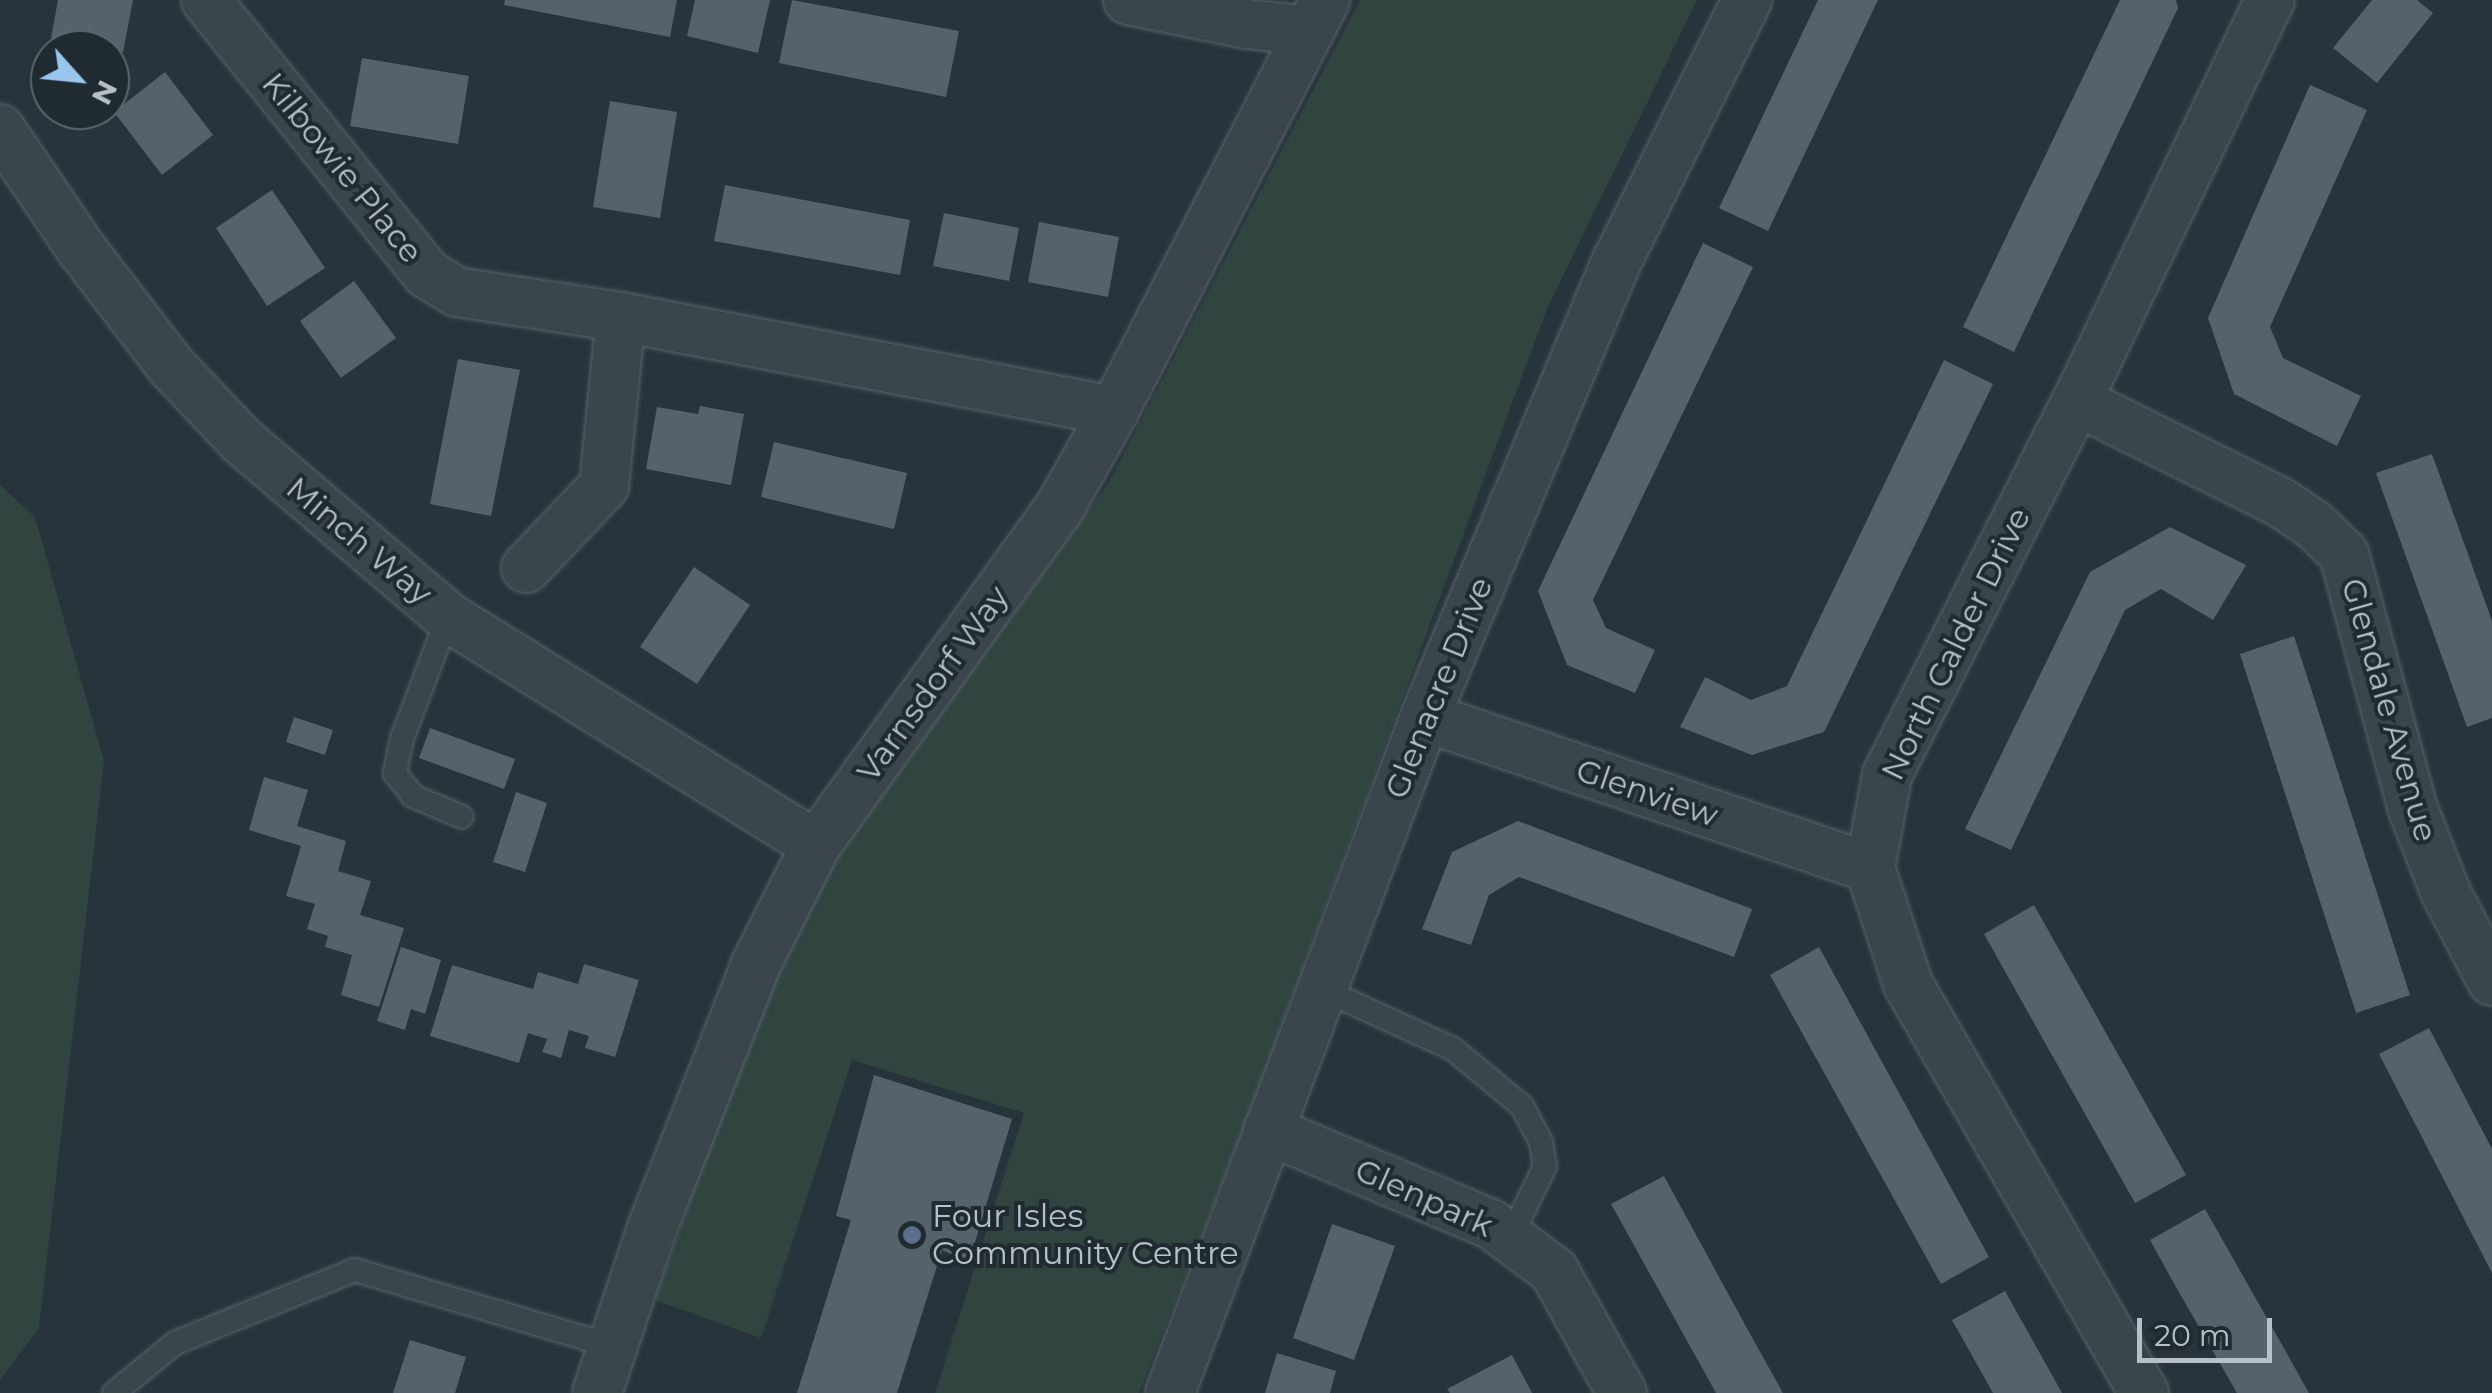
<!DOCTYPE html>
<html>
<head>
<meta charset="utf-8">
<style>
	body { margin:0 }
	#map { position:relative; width:2492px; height:1393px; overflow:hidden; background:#28343c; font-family:Montserrat,sans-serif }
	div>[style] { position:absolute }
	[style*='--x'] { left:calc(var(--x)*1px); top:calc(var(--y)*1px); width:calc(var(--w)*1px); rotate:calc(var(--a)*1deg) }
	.green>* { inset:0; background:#304440 }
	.building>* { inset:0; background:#55626b }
	.roads { filter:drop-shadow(0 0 2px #59636a) drop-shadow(0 0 2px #59636a) }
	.lane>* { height:22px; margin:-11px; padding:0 11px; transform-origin:11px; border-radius:11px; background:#3b454c }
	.street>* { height:48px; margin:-24px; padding:0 24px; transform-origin:24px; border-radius:24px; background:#3b454c }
	.dots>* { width:28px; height:28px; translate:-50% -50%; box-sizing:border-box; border:5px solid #202a31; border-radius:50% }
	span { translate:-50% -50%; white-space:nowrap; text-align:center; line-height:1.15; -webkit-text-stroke:8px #202a31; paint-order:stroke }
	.street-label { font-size:32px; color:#b7c0c7 }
	.poi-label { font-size:32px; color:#b7c0c7 }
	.left { translate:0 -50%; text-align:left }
	.north { position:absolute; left:30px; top:30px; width:100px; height:100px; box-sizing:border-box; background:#202a31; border:2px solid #5c666d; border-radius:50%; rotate:117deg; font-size:28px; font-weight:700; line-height:40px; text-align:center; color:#b7c0c7 }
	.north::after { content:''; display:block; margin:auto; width:35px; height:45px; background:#99c6eb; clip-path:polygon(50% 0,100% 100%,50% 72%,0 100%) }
	.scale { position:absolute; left:2137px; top:1318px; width:135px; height:45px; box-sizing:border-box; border:5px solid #b7c0c7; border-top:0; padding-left:12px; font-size:30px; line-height:35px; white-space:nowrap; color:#b7c0c7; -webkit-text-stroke:8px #202a31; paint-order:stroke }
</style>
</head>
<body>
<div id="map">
	<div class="green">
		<i style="clip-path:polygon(1360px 0,1697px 0,1547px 309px,1239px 1139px,1139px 1393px,935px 1393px,1024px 1113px,852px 1060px,761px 1338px,655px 1300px,762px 995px,835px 861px,1109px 482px)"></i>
		<i style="clip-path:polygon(0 485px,35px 517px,104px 761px,39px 1328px,0 1380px)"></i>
	</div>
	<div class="building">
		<i style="clip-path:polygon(58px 0,133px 0,123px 52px,51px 38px)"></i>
		<i style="clip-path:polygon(505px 0,677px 0,670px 37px,504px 5px)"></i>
		<i style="clip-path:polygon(695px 0,770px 0,758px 53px,687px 36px)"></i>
		<i style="clip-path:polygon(792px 0,959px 31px,946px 97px,779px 63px)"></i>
		<i style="clip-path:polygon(1818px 0,1878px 0,1768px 231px,1719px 208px)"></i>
		<i style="clip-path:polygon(2120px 0,2176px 0,2178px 8px,2014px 352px,1963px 327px)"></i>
		<i style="clip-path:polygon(2372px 0,2417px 0,2433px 13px,2377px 83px,2333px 48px)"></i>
		<i style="clip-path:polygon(362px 58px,469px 76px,458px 144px,350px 126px)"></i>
		<i style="clip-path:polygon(165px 72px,213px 135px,162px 175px,114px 112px)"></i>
		<i style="clip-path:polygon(2310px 85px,2367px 110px,2270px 327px,2283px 358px,2361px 396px,2337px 446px,2234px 394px,2208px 318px)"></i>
		<i style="clip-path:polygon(610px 101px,677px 112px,660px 218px,593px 207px)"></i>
		<i style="clip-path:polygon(725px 185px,910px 220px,900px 275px,714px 241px)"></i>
		<i style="clip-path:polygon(272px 190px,325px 268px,267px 306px,216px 228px)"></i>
		<i style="clip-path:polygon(944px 213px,1019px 228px,1009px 281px,933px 266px)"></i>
		<i style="clip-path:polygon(1039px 222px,1119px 237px,1108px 297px,1028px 282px)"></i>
		<i style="clip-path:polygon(1703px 243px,1753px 267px,1593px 600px,1606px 628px,1655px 650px,1635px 693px,1567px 665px,1538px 591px)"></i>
		<i style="clip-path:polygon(354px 281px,396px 338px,341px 378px,300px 321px)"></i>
		<i style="clip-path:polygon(458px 359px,520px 370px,491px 516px,430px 504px)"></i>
		<i style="clip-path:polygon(1944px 360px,1993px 384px,1824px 732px,1752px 755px,1680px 727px,1705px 677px,1751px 700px,1787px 686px)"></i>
		<i style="clip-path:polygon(700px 406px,744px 414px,731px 485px,646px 469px,657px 407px,698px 414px)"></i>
		<i style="clip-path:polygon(774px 442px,907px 473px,894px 529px,761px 497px)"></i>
		<i style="clip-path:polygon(2432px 454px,2492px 621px,2492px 718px,2467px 727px,2376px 473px)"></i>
		<i style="clip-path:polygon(2170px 527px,2246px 565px,2213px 620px,2161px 589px,2125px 610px,2011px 850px,1965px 829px,2090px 572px)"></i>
		<i style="clip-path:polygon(694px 567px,750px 605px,697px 684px,640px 647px)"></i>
		<i style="clip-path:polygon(2294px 636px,2410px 995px,2356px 1013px,2240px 654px)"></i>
		<i style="clip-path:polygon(294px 717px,333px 730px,325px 755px,286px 742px)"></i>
		<i style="clip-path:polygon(430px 728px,515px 759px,504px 789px,419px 758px)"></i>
		<i style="clip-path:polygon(264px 777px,308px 790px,297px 826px,346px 841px,338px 871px,371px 881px,360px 915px,404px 928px,379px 1007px,341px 995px,352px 955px,325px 947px,328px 936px,307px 929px,315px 904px,286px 896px,301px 846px,249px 830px)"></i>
		<i style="clip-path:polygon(516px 792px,547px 803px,525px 872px,493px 862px)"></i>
		<i style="clip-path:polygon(1518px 821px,1752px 909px,1734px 957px,1519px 877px,1489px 895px,1471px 945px,1422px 929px,1452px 852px)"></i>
		<i style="clip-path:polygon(2034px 905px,2186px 1175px,2135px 1203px,1984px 934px)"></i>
		<i style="clip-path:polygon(401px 947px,441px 960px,425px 1014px,411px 1009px,405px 1030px,377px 1021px)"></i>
		<i style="clip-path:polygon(1819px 947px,1989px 1257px,1941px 1284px,1770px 975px)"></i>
		<i style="clip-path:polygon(584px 964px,639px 980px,615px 1057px,585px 1048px,589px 1036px,569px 1030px,561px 1058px,542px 1052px,547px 1039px,528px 1033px,519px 1063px,430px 1036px,452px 965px,533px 989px,538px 972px,578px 984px)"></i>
		<i style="clip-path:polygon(2429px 1028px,2492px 1149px,2492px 1273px,2379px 1054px)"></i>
		<i style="clip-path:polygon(874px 1075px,1012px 1119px,969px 1262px,942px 1250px,897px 1393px,797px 1393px,851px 1220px,836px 1216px)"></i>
		<i style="clip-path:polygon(1664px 1176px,1749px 1332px,1783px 1393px,1716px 1393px,1611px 1204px)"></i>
		<i style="clip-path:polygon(2205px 1209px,2272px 1327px,2309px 1393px,2237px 1393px,2172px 1280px,2150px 1240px)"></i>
		<i style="clip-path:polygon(1332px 1224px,1395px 1246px,1354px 1360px,1293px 1338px)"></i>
		<i style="clip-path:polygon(2005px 1291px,2028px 1332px,2062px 1393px,1993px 1393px,1952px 1320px)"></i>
		<i style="clip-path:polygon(410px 1340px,466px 1357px,455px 1393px,393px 1393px)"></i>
		<i style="clip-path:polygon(1277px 1353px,1336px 1371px,1330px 1393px,1265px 1393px)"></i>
		<i style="clip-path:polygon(1512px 1355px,1532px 1393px,1450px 1393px,1447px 1389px)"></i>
	</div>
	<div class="roads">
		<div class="lane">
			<i style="--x:448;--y:617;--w:130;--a:110.7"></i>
			<i style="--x:402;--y:739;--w:35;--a:102"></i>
			<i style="--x:395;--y:773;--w:29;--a:52"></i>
			<i style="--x:413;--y:796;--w:53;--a:23.2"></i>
			<i style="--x:1322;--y:989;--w:144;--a:24.6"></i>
			<i style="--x:1453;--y:1049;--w:89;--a:39.6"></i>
			<i style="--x:1522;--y:1106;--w:41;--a:62.2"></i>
			<i style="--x:1541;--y:1142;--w:24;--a:81"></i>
			<i style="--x:1545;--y:1166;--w:81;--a:115.6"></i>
			<i style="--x:114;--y:1393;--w:79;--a:-39.3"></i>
			<i style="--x:175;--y:1343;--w:194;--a:-22.1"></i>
			<i style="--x:355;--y:1270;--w:267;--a:16.5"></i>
		</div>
		<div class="street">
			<i style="--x:206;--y:0;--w:352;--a:51.1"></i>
			<i style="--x:427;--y:274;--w:35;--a:31"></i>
			<i style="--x:457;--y:292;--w:166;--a:8.7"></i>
			<i style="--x:621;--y:317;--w:502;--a:10.79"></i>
			<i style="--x:1128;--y:0;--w:121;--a:11.4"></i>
			<i style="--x:1247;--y:24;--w:63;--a:6.3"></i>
			<i style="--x:0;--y:129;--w:146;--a:55.9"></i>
			<i style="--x:82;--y:250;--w:146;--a:52.5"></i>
			<i style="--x:171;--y:366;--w:102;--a:46.6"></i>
			<i style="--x:241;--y:440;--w:272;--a:40.5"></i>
			<i style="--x:448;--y:617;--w:433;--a:31.8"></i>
			<i style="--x:2077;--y:401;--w:227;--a:26.5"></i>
			<i style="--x:2280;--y:502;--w:40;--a:34"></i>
			<i style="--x:2313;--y:524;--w:43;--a:44.1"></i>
			<i style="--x:2344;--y:554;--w:264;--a:74.9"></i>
			<i style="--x:2413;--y:809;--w:90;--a:68.6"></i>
			<i style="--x:2446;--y:893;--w:99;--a:62.4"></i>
			<i style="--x:526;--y:568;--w:113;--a:-46.4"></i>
			<i style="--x:604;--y:486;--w:170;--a:-84.3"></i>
			<i style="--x:1425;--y:717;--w:470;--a:18.7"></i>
			<i style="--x:1268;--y:1130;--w:242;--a:22.9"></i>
			<i style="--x:1491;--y:1224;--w:79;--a:36.7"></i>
			<i style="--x:1554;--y:1271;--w:140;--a:60.9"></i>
			<i style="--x:597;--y:1393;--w:176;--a:-71.5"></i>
			<i style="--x:653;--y:1226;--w:282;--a:-68.5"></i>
			<i style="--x:756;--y:964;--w:133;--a:-63.2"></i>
			<i style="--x:816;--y:845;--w:419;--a:-54.2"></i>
			<i style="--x:1061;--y:505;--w:108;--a:-60.6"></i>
			<i style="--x:1114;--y:411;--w:462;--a:-62.8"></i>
			<i style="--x:1170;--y:1393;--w:722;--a:-69.33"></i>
			<i style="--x:1425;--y:717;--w:495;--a:-67.2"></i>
			<i style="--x:1617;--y:261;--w:292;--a:-63.5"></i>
			<i style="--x:2144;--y:1393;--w:472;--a:-120"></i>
			<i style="--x:1908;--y:984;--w:122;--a:-108.1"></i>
			<i style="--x:1870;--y:868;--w:95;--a:-79.6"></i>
			<i style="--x:1887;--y:775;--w:419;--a:-63.1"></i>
			<i style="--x:2077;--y:401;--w:445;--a:-64.3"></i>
		</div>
	</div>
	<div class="dots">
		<i style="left:912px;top:1235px;background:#5c6f8a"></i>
	</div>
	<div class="street-label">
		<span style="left:342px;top:168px;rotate:51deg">Kilbowie Place</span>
		<span style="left:359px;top:541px;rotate:40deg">Minch Way</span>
		<span style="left:1956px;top:644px;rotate:-64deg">North Calder Drive</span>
		<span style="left:933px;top:684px;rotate:-54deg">Varnsdorf Way</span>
		<span style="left:1439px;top:688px;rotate:-68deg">Glenacre Drive</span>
		<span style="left:2389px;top:710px;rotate:74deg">Glendale Avenue</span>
		<span style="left:1647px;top:793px;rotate:19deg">Glenview</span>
		<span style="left:1424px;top:1198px;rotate:24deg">Glenpark</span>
	</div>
	<div class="poi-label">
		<span class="left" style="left:932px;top:1235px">Four Isles<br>Community Centre</span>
	</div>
	<div class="north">N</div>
	<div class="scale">20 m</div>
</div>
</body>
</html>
